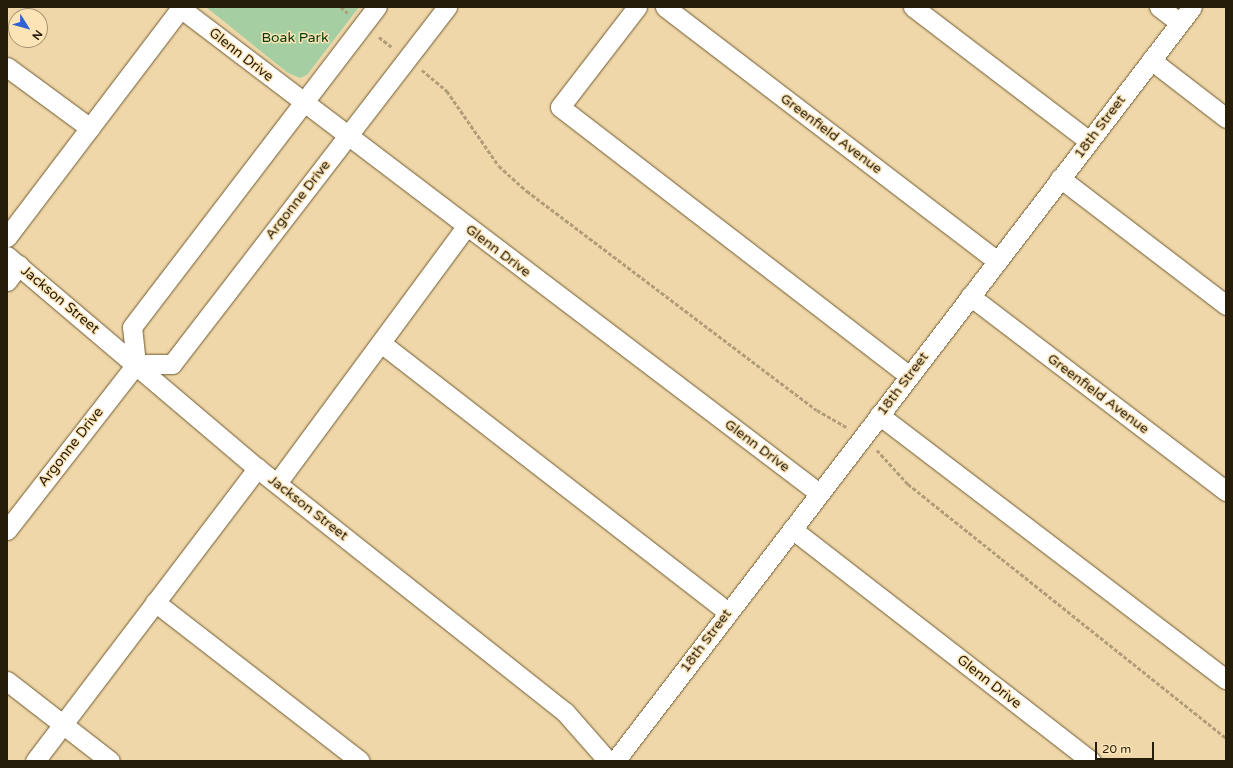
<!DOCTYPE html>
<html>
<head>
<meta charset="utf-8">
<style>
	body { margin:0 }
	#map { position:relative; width:1233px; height:768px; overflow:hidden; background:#efd7a9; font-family:"Varela Round",sans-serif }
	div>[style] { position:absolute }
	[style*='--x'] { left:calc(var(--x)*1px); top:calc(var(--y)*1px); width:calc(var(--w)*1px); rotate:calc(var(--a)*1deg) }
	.green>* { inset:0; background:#a5cfa3 }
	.path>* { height:2.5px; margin-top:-1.25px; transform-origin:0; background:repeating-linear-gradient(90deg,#b19d78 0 4px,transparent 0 6px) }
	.roads { filter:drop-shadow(0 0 1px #6f5a30) drop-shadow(0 0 1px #6f5a30) }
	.minor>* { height:19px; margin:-9.5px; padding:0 9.5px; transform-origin:9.5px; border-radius:9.5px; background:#fff }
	span { translate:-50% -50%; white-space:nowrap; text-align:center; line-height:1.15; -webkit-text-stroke:3px #fce4b6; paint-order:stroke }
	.park-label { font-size:14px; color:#063908 }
	.street-label { font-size:14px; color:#251c0a }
	.frame { position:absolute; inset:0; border:8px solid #251c0a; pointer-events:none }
	.north { position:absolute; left:8px; top:8px; width:40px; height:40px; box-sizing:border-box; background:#fce4b6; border:1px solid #a69471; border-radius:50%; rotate:127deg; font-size:11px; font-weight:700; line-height:16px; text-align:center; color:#251c0a }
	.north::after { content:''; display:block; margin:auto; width:14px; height:18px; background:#3062d1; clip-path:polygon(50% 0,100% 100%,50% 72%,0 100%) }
	.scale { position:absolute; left:1095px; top:742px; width:59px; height:18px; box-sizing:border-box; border:2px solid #251c0a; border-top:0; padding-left:5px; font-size:12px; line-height:14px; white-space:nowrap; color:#251c0a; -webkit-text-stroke:3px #fce4b6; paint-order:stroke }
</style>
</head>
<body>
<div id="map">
	<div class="green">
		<i style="clip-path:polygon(206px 7px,359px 7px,307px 75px,300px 78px,288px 73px)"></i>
	</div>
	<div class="path">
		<i style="--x:341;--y:7;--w:9;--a:41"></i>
		<i style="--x:379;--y:37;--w:16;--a:38"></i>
		<i style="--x:422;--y:70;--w:33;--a:40"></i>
		<i style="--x:447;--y:91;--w:91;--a:55.3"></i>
		<i style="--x:499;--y:166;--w:38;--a:42"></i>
		<i style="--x:527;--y:191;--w:363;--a:37.1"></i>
		<i style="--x:817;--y:410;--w:36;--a:30"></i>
		<i style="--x:877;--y:450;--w:46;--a:47.6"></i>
		<i style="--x:908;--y:484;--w:407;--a:38.6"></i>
	</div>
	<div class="roads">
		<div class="minor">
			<i style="--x:179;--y:7;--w:804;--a:37.21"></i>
			<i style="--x:637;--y:7;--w:126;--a:127.6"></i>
			<i style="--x:560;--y:107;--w:441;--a:37.6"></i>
			<i style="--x:665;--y:7;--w:418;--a:37.4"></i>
			<i style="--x:913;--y:7;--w:221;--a:37.3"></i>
			<i style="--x:1159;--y:7;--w:26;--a:37"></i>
			<i style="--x:1151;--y:60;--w:95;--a:37.7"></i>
			<i style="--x:7;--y:67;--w:103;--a:36.3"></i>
			<i style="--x:1060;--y:178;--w:209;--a:37.4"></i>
			<i style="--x:7;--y:237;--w:288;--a:-52.8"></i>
			<i style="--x:7;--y:256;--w:328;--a:40.3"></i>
			<i style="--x:257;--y:468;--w:393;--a:38.4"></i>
			<i style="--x:565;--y:712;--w:65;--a:48.7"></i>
			<i style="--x:7;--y:281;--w:20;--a:-53"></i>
			<i style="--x:970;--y:296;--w:322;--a:37.3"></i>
			<i style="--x:381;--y:343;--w:439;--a:37.8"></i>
			<i style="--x:136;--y:364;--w:36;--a:0"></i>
			<i style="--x:172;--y:364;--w:451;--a:-52.4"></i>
			<i style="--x:879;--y:415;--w:436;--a:37.3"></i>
			<i style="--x:277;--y:483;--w:318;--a:-53.6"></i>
			<i style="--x:792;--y:529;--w:378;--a:37.8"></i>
			<i style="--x:7;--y:530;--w:210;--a:-52.1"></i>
			<i style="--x:136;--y:364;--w:37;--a:-96"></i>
			<i style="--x:132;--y:327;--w:403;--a:-52.6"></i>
			<i style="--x:155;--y:602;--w:259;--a:37.8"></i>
			<i style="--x:7;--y:681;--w:130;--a:37.8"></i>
			<i style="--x:35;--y:761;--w:368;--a:-52.8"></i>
			<i style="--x:615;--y:761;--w:949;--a:-52.57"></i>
		</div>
	</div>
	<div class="park-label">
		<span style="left:295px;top:38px">Boak Park</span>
	</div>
	<div class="street-label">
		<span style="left:241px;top:55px;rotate:38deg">Glenn Drive</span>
		<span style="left:1100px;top:127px;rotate:-53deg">18th Street</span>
		<span style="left:831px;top:134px;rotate:37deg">Greenfield Avenue</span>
		<span style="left:298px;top:200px;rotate:-52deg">Argonne Drive</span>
		<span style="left:498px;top:251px;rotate:37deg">Glenn Drive</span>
		<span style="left:60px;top:300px;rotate:40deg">Jackson Street</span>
		<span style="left:903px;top:384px;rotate:-53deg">18th Street</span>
		<span style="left:1098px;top:394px;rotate:37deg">Greenfield Avenue</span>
		<span style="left:757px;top:446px;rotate:37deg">Glenn Drive</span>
		<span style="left:71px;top:447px;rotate:-52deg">Argonne Drive</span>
		<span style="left:308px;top:508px;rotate:38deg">Jackson Street</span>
		<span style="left:706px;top:641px;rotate:-53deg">18th Street</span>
		<span style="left:989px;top:682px;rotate:38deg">Glenn Drive</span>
	</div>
	<div class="frame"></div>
	<div class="north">N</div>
	<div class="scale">20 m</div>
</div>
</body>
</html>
